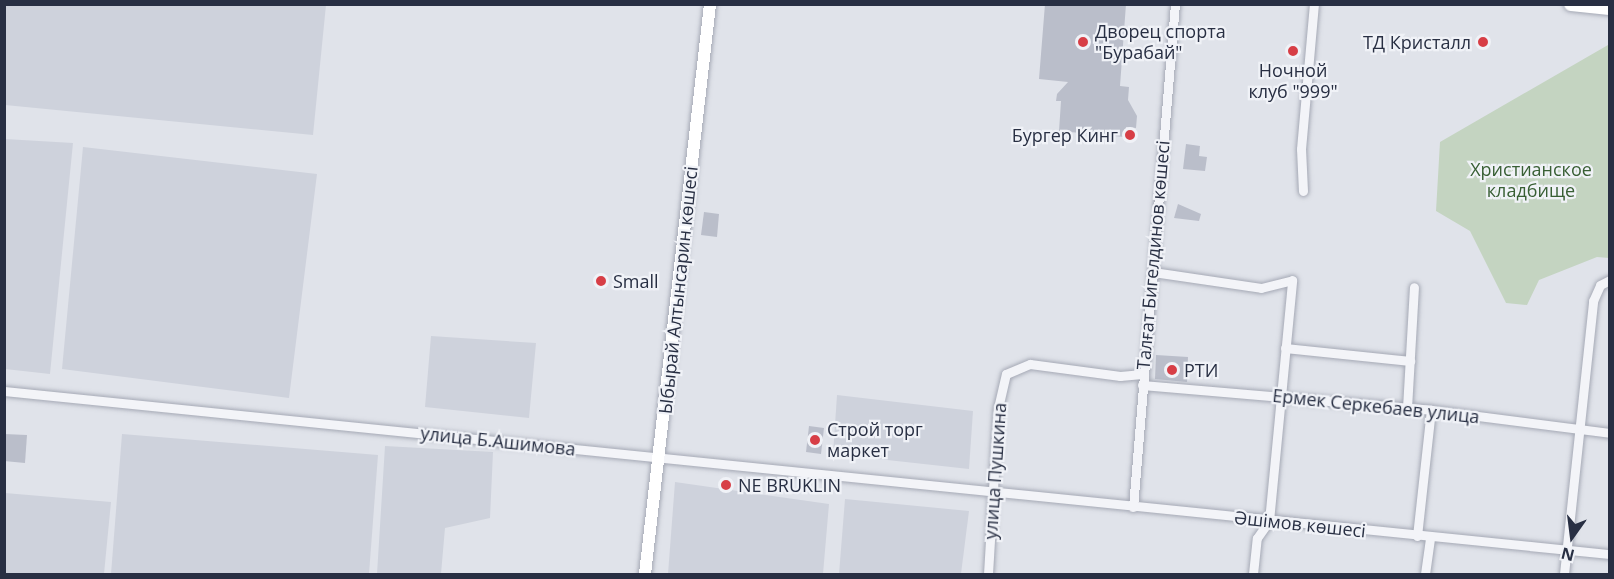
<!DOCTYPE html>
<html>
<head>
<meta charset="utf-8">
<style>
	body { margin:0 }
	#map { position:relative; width:1614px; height:579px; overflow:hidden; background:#e0e3ea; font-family:"Open Sans",sans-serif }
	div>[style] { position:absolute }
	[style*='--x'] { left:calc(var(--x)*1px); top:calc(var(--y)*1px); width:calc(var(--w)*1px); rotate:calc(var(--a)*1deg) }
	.built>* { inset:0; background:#ced2dc }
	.green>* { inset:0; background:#c4d4c1 }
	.building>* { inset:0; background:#babeca }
	.roads { filter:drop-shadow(0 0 2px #a5a9b5) drop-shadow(0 0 2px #a5a9b5) }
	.minor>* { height:9px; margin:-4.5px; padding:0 4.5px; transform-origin:4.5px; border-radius:4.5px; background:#f3f4f8 }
	.major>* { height:12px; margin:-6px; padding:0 6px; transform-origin:6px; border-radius:6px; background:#fff }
	.highway>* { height:14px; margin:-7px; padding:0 7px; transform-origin:7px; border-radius:7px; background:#fff }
	.dots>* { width:16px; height:16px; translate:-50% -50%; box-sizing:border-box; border:3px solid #f0f2f7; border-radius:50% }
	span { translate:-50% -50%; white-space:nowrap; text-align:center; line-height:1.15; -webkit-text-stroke:4.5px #f0f2f7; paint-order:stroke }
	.poi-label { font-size:18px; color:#282f43 }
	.left { translate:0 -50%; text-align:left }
	.right { translate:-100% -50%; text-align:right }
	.park-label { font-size:18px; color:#385f34 }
	.street-label { font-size:18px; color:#282f43 }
	.frame { position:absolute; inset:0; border:6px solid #282f43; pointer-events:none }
	.north { position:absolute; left:1542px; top:507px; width:60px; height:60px; -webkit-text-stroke:4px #f0f2f7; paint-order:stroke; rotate:194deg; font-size:16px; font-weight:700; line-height:24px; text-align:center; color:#282f43 }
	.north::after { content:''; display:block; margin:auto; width:21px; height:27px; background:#282f43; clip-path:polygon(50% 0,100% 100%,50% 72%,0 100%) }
</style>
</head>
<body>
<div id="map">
	<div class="built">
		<i style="clip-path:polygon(4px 5px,326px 5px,313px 135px,5px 105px)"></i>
		<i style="clip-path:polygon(5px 139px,73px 143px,50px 374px,5px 369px)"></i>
		<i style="clip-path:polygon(83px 147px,317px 174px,289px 398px,62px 369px)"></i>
		<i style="clip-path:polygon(431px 336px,536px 343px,529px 418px,425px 407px)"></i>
		<i style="clip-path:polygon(837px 395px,973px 411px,969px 469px,833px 454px)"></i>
		<i style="clip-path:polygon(122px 434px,378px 455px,369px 574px,111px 574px)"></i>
		<i style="clip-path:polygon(385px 446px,493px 452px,490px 518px,445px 528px,441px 574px,377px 574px)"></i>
		<i style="clip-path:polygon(675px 482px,829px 504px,823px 574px,668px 574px)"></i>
		<i style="clip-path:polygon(5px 493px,111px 502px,104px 574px,5px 574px)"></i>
		<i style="clip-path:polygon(845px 499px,969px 511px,961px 574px,839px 574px)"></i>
	</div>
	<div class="green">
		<i style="clip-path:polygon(1609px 39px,1609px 258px,1597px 257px,1539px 280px,1527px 305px,1506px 303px,1470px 231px,1436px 211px,1440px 142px,1608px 45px)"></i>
	</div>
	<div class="building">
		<i style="clip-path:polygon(1045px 4px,1126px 4px,1120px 86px,1129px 87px,1128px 100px,1137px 116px,1136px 128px,1126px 127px,1125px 137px,1059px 131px,1061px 101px,1056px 101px,1057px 94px,1068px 82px,1039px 79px)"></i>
		<i style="clip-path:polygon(1186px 144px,1200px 146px,1199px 156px,1207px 157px,1205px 171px,1183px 169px)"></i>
		<i style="clip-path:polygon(1178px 204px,1201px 214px,1199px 221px,1174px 218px)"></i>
		<i style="clip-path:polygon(704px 212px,719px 214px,717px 237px,701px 235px)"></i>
		<i style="clip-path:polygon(1156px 355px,1188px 357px,1187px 382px,1155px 379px)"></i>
		<i style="clip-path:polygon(809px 426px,824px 428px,821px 454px,806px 452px)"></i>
		<i style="clip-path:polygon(4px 434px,27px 435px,25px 463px,4px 461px)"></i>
	</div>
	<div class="roads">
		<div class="minor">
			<i style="--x:1303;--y:191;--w:42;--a:-92.7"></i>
			<i style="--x:1301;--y:149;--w:146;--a:-84.9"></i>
			<i style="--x:1153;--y:272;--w:109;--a:8.4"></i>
			<i style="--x:1261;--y:288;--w:32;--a:-14"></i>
			<i style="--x:1285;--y:348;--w:126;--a:5.9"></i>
			<i style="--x:1142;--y:385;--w:290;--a:4.9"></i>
			<i style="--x:1431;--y:410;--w:180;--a:7.3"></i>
			<i style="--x:4;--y:391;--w:1614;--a:5.8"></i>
			<i style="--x:1407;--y:408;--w:121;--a:-86.7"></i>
			<i style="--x:1133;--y:507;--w:505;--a:-85.23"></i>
			<i style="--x:1417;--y:536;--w:127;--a:-83.7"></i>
			<i style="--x:988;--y:574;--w:166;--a:-86.6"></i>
			<i style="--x:998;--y:408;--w:35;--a:-77"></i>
			<i style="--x:1006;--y:374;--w:26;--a:-23"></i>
			<i style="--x:1030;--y:364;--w:91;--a:7.6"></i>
			<i style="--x:1120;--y:376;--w:22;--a:-5"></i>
			<i style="--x:1253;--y:574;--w:36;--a:-84"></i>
			<i style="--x:1257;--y:538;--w:21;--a:-55"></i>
			<i style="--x:1269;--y:521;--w:242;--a:-84.5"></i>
			<i style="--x:1425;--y:574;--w:37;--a:-82"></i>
			<i style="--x:1564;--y:574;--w:275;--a:-83.9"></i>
			<i style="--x:1593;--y:301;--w:17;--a:-66"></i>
			<i style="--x:1600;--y:285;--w:11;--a:-27"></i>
		</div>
		<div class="major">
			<i style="--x:645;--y:574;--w:574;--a:-83.49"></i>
		</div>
		<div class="highway">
			<i style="--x:1571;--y:4;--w:39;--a:6"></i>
		</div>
	</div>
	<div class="dots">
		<i style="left:1083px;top:42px;background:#d73e46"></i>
		<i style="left:1483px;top:42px;background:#d73e46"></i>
		<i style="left:1293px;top:51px;background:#d73e46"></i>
		<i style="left:1130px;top:135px;background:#d73e46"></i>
		<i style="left:601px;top:281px;background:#d73e46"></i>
		<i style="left:1172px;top:370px;background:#d73e46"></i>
		<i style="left:815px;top:440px;background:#d73e46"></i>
		<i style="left:726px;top:485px;background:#d73e46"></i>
	</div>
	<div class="poi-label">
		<span class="left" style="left:1095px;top:42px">Дворец спорта<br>"Бурабай"</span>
		<span class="right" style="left:1471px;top:42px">ТД Кристалл</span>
		<span style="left:1293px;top:81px">Ночной<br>клуб "999"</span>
		<span class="right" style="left:1118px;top:135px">Бургер Кинг</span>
		<span class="left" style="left:613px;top:281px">Small</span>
		<span class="left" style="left:1184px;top:370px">РТИ</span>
		<span class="left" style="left:827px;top:440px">Строй торг<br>маркет</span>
		<span class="left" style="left:738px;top:485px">NE BRUKLIN</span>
	</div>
	<div class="park-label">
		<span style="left:1531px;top:180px">Христианское<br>кладбище</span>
	</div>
	<div class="street-label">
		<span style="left:1153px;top:255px;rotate:-85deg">Талғат Бигелдинов көшесі</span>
		<span style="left:678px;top:290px;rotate:-84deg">Ыбырай Алтынсарин көшесі</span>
		<span style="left:1376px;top:406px;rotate:6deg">Ермек Серкебаев улица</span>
		<span style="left:498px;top:441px;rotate:6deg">улица Б.Ашимова</span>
		<span style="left:995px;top:471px;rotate:-86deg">улица Пушкина</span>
		<span style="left:1300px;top:524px;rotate:6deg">Әшімов көшесі</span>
	</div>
	<div class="frame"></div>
	<div class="north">N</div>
</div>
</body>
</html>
